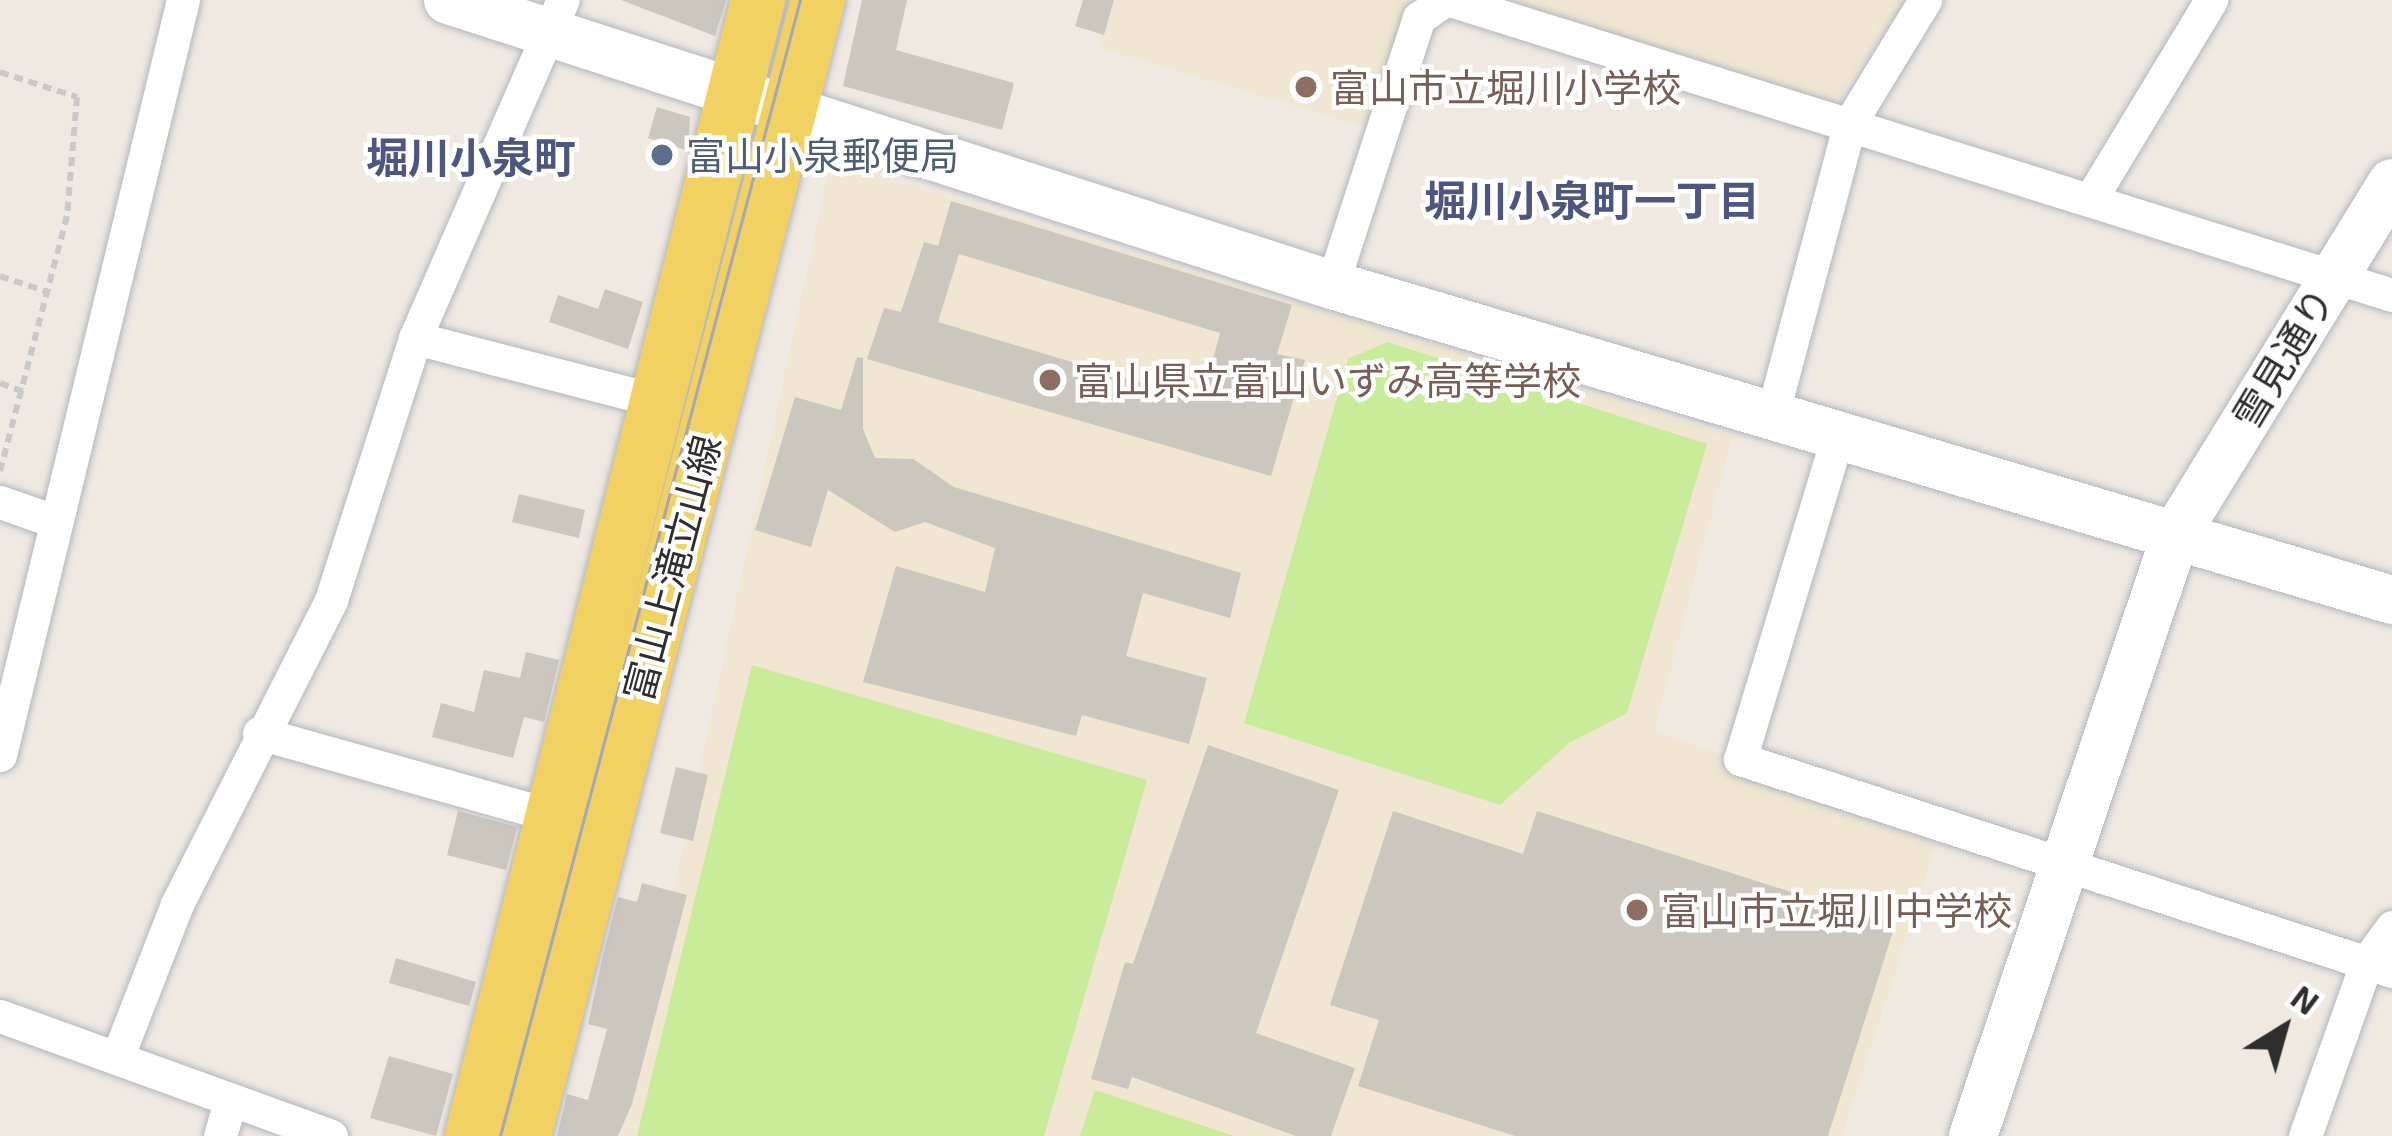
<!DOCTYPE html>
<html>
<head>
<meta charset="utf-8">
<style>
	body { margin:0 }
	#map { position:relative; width:2392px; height:1136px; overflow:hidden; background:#efe9e1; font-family:"Exo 2","Noto Sans JP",sans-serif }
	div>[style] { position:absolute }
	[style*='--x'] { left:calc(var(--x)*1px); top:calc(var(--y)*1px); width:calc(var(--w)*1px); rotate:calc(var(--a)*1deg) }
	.education>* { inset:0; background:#f0e6d1 }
	.pitch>* { inset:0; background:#c9ec9a }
	.building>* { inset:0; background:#cbc7bf }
	.path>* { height:6px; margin-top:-3px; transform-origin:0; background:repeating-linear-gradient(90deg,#c9c9c9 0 9px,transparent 0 15px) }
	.roads { filter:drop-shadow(0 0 3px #b4b7c1) drop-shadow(0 0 3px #b4b7c1) }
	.street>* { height:33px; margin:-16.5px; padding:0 16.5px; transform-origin:16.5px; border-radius:16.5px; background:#fff }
	.secondary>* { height:48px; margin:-24px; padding:0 24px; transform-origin:24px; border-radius:24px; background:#fff }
	.primary>* { height:54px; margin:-27px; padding:0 27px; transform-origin:27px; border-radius:27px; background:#f2d163 }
	.tram>* { height:3px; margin:-1.5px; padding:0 1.5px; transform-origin:1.5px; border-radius:1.5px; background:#a3a6b8 }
	.dots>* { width:33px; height:33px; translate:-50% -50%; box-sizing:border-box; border:6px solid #fff; border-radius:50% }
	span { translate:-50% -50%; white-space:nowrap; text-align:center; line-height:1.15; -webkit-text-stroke:9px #fff; paint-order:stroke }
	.education-label { font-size:39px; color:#785e54 }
	.left { translate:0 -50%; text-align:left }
	.service-label { font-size:39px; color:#4e5e75 }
	.street-label { font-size:39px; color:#2e2e2e }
	.neighbourhood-label { font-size:42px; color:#4d5680; font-weight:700 }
	.north { position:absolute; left:2224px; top:968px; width:120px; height:120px; -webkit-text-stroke:9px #fff; paint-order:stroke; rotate:37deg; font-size:33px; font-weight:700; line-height:48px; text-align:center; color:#2e2e2e }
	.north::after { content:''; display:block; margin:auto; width:42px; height:54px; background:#2e2e2e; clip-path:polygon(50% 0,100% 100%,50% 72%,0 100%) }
</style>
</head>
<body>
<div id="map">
	<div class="education">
		<i style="clip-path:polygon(1108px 0,1409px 0,1367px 127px,1098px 47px)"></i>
		<i style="clip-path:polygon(1488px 0,1906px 0,1833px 105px)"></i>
		<i style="clip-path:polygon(856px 169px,1732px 436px,1654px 731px,1940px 832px,1842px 1136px,621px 1136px,827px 178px)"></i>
	</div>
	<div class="pitch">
		<i style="clip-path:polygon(1387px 342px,1707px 444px,1627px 713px,1569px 743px,1500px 805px,1244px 723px,1348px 359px)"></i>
		<i style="clip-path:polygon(752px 665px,1147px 780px,1044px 1136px,637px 1136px)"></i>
		<i style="clip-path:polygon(1095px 1090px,1234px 1136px,1080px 1136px)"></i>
	</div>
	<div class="building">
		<i style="clip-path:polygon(621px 0,726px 0,715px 36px)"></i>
		<i style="clip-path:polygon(862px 0,907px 0,896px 50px,1014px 83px,1002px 130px,843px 86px)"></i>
		<i style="clip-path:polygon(1083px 0,1114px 0,1104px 35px,1075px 26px)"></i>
		<i style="clip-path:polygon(657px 107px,690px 117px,688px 151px,648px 138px)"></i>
		<i style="clip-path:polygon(evenodd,951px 201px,1292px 305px,1277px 354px,1305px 360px,1271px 476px,867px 359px,884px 308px,901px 312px,924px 242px,938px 246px,951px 201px,959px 254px,1220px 333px,1202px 401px,938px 322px,959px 254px)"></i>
		<i style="clip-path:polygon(605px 289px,643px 302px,628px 349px,549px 322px,558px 295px,598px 309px)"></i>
		<i style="clip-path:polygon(857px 357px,863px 358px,863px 429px,875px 458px,913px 459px,954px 487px,1241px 573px,1230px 618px,1143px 593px,1126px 656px,1207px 678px,1189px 744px,1082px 715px,1076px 736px,863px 682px,896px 566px,985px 592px,995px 548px,925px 522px,895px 532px,828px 490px,811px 547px,755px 530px,795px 397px,841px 410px)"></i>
		<i style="clip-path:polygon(519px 494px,585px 510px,579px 538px,512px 522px)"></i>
		<i style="clip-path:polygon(526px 652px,559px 660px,544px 722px,524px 717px,513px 758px,432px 737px,441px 703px,474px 712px,484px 670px,520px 678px)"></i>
		<i style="clip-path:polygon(1208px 745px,1339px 790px,1256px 1033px,1355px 1068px,1331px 1136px,1296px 1136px,1132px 1077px,1128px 1089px,1091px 1079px,1125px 962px,1133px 964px)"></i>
		<i style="clip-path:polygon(676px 767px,708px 775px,693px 841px,660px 833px)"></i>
		<i style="clip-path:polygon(458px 811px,517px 827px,506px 870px,447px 855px)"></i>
		<i style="clip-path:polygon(1393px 811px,1523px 854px,1537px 811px,1895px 925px,1828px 1136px,1515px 1136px,1358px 1086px,1379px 1020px,1330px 1005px)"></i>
		<i style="clip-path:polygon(642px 883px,687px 895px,632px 1104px,618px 1136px,557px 1136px,567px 1094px,588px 1100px,607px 1029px,588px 1024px,604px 951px,618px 897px,637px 902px)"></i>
		<i style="clip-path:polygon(396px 958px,476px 982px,469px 1006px,389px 983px)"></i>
		<i style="clip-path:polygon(389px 1056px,453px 1074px,436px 1136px,370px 1118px)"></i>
	</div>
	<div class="path">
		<i style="--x:0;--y:72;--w:81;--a:18"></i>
		<i style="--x:77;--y:97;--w:119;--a:94.8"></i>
		<i style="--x:67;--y:216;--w:264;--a:104.7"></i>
		<i style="--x:0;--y:276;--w:51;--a:18.4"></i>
		<i style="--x:0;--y:383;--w:27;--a:20"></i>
	</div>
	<div class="roads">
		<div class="street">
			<i style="--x:1450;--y:0;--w:987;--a:17.39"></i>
			<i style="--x:2090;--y:200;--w:234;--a:-58.8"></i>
			<i style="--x:1332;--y:285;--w:281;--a:-72"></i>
			<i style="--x:1419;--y:18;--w:32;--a:-35"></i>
			<i style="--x:415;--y:338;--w:255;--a:14.5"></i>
			<i style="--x:1773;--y:412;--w:299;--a:-75.1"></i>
			<i style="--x:1850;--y:123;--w:144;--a:-58.6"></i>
			<i style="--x:1838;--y:435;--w:338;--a:106.8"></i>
			<i style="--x:1740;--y:759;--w:686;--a:18.01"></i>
			<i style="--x:0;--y:502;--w:54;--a:19.4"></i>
			<i style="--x:259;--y:733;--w:306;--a:15.7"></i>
			<i style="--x:0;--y:755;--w:777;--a:-76.38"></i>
			<i style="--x:0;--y:1016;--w:352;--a:19.9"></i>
			<i style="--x:117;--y:1058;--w:165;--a:-68.7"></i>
			<i style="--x:177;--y:904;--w:341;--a:-63.1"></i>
			<i style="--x:331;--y:600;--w:275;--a:-72.2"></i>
			<i style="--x:415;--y:338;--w:369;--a:-66.4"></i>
			<i style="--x:220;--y:1136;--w:36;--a:-74"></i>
			<i style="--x:2305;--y:1136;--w:186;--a:-70.5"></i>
			<i style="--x:2367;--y:961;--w:42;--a:-53.7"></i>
		</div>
		<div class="secondary">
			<i style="--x:448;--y:0;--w:929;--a:17.87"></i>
			<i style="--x:1332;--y:285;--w:1106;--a:16.55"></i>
			<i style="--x:1973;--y:1136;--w:635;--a:-71.37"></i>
			<i style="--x:2176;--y:534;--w:412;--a:-58.4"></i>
		</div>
		<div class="primary">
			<i style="--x:472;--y:1136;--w:1171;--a:-75.87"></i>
			<i style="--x:524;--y:1136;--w:1173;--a:-75.49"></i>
		</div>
	</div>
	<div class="tram">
		<i style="--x:500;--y:1136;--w:1175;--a:-75.21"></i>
	</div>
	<div class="dots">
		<i style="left:1306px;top:87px;background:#8d6e63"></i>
		<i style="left:662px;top:155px;background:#5c6f8a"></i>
		<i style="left:1050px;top:380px;background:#8d6e63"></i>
		<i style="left:1637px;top:910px;background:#8d6e63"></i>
	</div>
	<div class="education-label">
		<span class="left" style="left:1330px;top:87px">富山市立堀川小学校</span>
		<span class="left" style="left:1074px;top:380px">富山県立富山いずみ高等学校</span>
		<span class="left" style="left:1661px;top:910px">富山市立堀川中学校</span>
	</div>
	<div class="service-label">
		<span class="left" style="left:686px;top:155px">富山小泉郵便局</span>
	</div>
	<div class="street-label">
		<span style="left:2283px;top:358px;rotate:-59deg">雪見通り</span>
		<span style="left:672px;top:568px;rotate:-75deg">富山上滝立山線</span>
	</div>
	<div class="neighbourhood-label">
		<span style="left:471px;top:156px">堀川小泉町</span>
		<span style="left:1592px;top:199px">堀川小泉町一丁目</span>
	</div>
	<div class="north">N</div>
</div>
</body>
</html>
